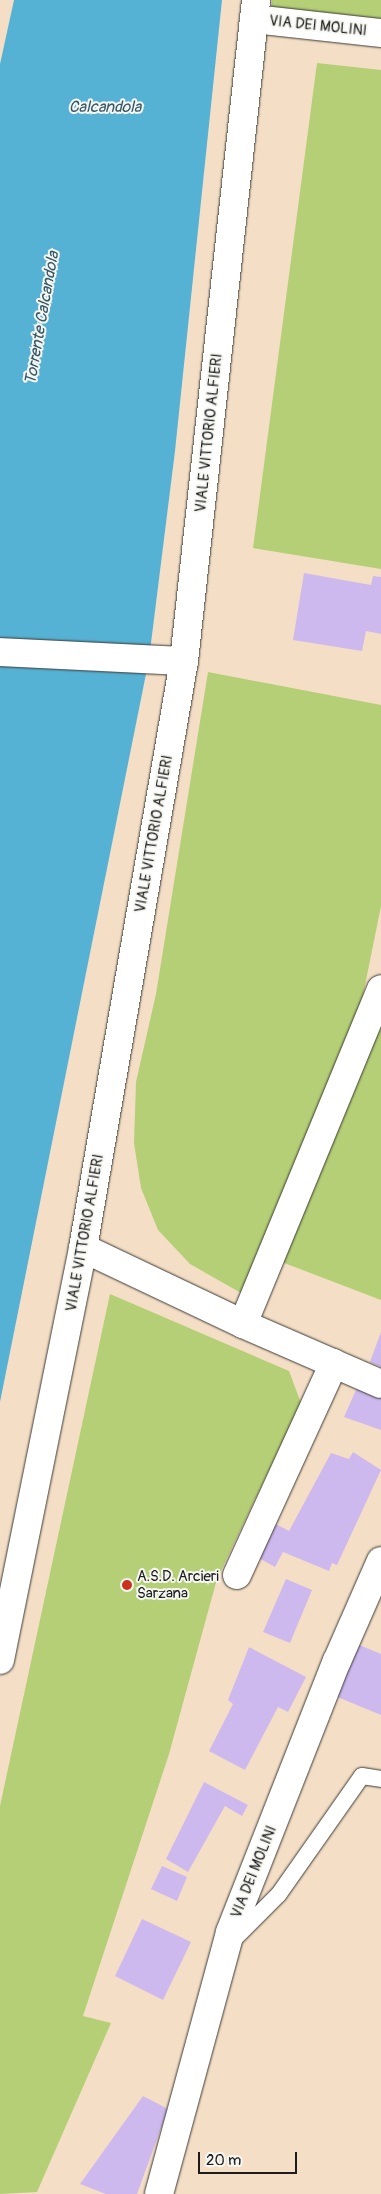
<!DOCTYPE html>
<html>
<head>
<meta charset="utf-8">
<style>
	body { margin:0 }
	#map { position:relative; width:381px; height:2194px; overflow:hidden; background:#f4dfc6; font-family:Pangolin,sans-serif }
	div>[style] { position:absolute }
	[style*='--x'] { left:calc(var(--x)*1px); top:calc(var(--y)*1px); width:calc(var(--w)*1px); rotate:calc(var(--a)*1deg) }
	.green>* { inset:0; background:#b4cf75 }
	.water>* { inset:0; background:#56b2d4 }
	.building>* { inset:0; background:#cdb9ed }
	.roads { filter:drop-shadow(0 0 1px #3c3936) drop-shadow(0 0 1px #3c3936) }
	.service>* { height:16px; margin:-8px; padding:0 8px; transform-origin:8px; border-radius:8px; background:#fff }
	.minor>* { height:28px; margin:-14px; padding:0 14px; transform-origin:14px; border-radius:14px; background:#fff }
	.tertiary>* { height:28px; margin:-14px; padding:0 14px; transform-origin:14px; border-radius:14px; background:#fff }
	.dots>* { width:14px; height:14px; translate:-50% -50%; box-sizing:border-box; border:2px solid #f6f6f2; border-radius:50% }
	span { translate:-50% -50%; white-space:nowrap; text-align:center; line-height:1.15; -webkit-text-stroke:4px #f6f6f2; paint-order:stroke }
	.street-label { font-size:15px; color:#1c1c1c }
	.poi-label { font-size:15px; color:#1c1c1c }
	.left { translate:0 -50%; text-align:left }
	.water-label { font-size:16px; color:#335866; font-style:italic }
	.scale { position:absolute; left:198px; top:2152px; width:99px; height:22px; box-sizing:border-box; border:2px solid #1c1c1c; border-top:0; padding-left:6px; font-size:15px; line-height:18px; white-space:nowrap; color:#1c1c1c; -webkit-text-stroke:4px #f6f6f2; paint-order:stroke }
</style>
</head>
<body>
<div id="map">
	<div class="green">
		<i style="clip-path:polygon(272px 0,381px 0,381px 21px,272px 10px)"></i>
		<i style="clip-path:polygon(317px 63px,381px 70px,381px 569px,253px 548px)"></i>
		<i style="clip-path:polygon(208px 672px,381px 705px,381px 906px,357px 1025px,241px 1293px,190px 1264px,158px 1230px,141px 1188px,134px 1143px,136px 1082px,156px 994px)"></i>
		<i style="clip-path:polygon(381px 1017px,381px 1300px,279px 1261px)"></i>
		<i style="clip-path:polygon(110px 1294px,289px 1371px,301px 1403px,217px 1579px,169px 1754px,83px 2016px,111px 2023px,37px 2192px,0 2194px,0 1806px)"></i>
	</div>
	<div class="water">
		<i style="clip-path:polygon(14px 0,222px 0,175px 451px,149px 659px,0 1402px,0 64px)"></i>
	</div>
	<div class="building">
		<i style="clip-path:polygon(304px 573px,371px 585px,373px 576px,381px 577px,381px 634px,366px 631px,362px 651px,293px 640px)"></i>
		<i style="clip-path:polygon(381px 1332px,381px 1367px,370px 1362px)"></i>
		<i style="clip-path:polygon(360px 1381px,371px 1394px,381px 1398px,381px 1430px,344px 1417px)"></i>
		<i style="clip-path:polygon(353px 1452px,381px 1470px,337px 1565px,332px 1563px,329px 1571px,283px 1552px,275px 1567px,255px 1556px,272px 1522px,289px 1531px,331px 1453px,349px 1459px)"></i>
		<i style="clip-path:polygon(286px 1579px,312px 1590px,290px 1643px,263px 1632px)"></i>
		<i style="clip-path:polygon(357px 1644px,381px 1654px,381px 1715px,335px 1696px)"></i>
		<i style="clip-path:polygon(249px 1647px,306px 1677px,288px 1712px,278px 1707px,245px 1770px,209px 1751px,233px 1704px,228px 1700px)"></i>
		<i style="clip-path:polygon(204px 1782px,248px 1805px,242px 1816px,225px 1806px,188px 1872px,166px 1859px)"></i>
		<i style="clip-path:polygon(162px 1866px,187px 1877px,177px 1901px,151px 1889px)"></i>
		<i style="clip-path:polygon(142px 1919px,191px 1942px,163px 2000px,115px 1976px)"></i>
		<i style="clip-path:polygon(143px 2096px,168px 2109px,137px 2194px,106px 2194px,80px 2184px)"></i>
	</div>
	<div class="roads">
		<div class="service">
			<i style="--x:232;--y:1941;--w:66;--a:-45"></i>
			<i style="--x:279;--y:1894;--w:144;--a:-54.9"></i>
			<i style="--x:362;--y:1776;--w:19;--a:9"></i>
		</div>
		<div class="minor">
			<i style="--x:254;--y:19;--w:128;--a:6.3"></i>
			<i style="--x:0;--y:652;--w:184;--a:2.8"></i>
			<i style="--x:83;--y:1248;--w:177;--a:25.4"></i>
			<i style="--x:243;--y:1324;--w:150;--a:23.5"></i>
			<i style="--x:243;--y:1324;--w:362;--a:-67.6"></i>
			<i style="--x:237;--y:1575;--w:233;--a:-65.4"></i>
		</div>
		<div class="tertiary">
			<i style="--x:0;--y:1660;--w:420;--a:-78.6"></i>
			<i style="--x:83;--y:1248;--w:596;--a:-80.24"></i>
			<i style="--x:184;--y:661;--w:665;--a:-83.78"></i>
			<i style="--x:159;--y:2194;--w:271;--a:-74.8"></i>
			<i style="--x:230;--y:1932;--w:291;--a:-68.5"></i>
			<i style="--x:337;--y:1661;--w:109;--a:-66.3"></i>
		</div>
	</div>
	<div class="dots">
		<i style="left:127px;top:1585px;background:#c8321e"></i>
	</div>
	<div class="street-label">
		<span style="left:318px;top:26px;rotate:6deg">VIA DEI MOLINI</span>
		<span style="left:209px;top:433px;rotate:-84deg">VIALE VITTORIO ALFIERI</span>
		<span style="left:154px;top:834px;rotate:-80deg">VIALE VITTORIO ALFIERI</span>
		<span style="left:85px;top:1233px;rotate:-80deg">VIALE VITTORIO ALFIERI</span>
		<span style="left:254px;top:1872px;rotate:-68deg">VIA DEI MOLINI</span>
	</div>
	<div class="poi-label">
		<span class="left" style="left:137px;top:1585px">A.S.D. Arcieri<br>Sarzana</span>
	</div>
	<div class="water-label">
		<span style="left:105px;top:107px">Calcandola</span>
		<span style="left:42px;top:318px;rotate:-80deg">Torrente Calcandola</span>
	</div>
	<div class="scale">20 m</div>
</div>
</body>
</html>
